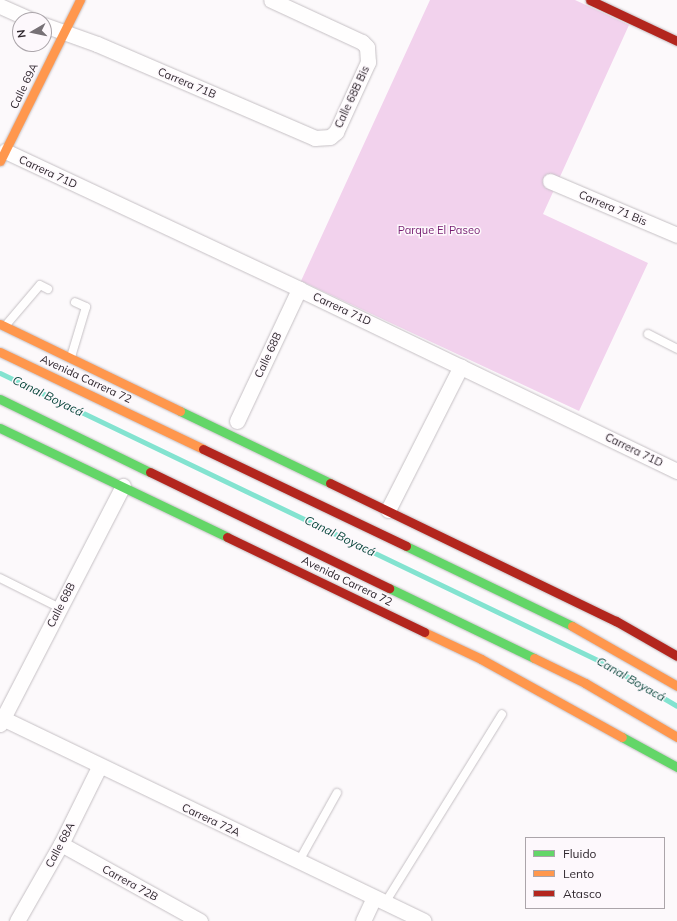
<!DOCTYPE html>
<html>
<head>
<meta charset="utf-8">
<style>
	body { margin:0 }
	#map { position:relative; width:677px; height:921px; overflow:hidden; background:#fcf9fb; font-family:Mulish,sans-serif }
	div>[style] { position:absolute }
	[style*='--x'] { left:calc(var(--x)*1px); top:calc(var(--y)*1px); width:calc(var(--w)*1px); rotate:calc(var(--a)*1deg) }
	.green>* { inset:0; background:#f2d2ed }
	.stream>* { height:5px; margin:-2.5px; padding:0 2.5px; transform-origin:2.5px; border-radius:2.5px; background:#83e3d0 }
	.roads { filter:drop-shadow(0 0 1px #c5c0c4) drop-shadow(0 0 1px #c5c0c4) }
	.lane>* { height:8px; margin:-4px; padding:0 4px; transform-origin:4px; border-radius:4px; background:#fffefe }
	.street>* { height:15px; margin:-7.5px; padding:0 7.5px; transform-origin:7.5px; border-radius:7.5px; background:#fffefe }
	.fast>* { height:9px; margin:-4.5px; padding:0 4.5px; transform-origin:4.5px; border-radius:4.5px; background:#63d668 }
	.slow>* { height:9px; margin:-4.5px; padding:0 4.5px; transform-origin:4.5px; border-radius:4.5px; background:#ff974d }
	.jam>* { height:9px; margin:-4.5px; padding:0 4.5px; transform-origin:4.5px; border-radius:4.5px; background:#b3261e }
	span { translate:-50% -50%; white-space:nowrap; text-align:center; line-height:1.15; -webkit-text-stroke:3px #fdf8fc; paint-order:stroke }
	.street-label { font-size:11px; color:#30282f }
	.park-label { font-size:11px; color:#761d71 }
	.water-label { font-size:12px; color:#0c493e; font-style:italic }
	.legend { position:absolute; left:525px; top:837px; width:140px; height:72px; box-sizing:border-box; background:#fdf8fc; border:1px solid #aba5aa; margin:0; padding:5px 7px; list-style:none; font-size:12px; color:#30282f }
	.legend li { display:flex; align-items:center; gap:8px; height:20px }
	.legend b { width:20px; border:1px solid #aba5aa }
	.north { position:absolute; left:12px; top:12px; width:40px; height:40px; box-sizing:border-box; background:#fdf8fc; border:1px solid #aba5aa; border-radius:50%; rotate:261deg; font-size:11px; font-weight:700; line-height:16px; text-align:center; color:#30282f }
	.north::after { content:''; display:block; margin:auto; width:14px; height:18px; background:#777176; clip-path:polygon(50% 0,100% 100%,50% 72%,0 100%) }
</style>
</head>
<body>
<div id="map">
	<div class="green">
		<i style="clip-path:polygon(430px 0,575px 0,629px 25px,543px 214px,648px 263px,579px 411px,301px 281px)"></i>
	</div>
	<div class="stream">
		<i style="--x:0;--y:373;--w:672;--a:25.65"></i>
		<i style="--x:606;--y:664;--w:82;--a:30.6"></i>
	</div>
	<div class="roads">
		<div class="lane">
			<i style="--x:6;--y:325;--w:52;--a:-49.6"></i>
			<i style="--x:40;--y:285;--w:9;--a:27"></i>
			<i style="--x:648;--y:334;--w:33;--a:27"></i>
			<i style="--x:71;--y:357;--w:52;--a:-73.3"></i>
			<i style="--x:86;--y:307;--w:12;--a:-156"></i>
			<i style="--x:0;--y:578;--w:67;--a:26.6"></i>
			<i style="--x:299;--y:861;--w:78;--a:-60.8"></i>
			<i style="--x:385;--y:903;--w:222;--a:-58.2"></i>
		</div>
		<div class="street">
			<i style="--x:0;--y:6;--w:34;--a:24"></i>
			<i style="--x:44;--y:25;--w:56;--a:19.7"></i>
			<i style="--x:97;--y:44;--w:237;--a:23.3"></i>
			<i style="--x:315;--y:138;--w:15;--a:-4"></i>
			<i style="--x:330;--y:137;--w:8;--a:-40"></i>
			<i style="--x:336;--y:132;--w:77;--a:-65.4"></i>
			<i style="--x:368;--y:62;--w:15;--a:-94"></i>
			<i style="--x:367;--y:47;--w:7;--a:-135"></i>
			<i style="--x:362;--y:42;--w:100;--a:-155.2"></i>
			<i style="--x:5;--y:151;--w:325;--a:25.1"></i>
			<i style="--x:299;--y:289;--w:420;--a:25.7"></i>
			<i style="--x:550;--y:181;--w:138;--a:23"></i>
			<i style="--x:237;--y:421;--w:146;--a:-64.8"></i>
			<i style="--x:388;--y:510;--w:161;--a:-63.1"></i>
			<i style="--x:0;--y:717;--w:470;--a:25.7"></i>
			<i style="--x:0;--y:724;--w:268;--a:-62.7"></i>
			<i style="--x:61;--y:844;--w:159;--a:29"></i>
			<i style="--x:17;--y:921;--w:89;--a:-60.3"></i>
			<i style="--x:61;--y:844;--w:86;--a:-63.7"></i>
			<i style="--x:363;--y:921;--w:26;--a:-65"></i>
		</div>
		<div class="fast">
			<i style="--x:0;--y:399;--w:167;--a:26"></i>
			<i style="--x:180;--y:411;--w:166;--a:25.6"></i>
			<i style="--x:0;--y:428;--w:252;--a:25.6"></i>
			<i style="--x:406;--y:546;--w:184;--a:25.7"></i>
			<i style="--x:389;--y:588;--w:161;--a:25.8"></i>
			<i style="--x:622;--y:737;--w:63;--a:28.6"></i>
		</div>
		<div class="slow">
			<i style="--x:0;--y:161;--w:180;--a:-63.6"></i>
			<i style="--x:0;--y:324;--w:200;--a:25.8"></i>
			<i style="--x:0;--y:352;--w:225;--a:25.5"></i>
			<i style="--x:572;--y:626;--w:121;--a:29.7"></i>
			<i style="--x:424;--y:632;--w:63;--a:25.3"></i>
			<i style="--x:481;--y:659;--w:161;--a:29"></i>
			<i style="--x:534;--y:658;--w:57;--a:26.1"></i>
			<i style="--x:585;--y:683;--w:107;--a:30.4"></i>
		</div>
		<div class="jam">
			<i style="--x:590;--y:0;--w:96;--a:25.2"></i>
			<i style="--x:203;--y:449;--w:225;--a:25.5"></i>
			<i style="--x:150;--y:472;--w:266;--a:25.9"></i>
			<i style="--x:330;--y:483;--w:318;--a:25.8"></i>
			<i style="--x:616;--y:621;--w:70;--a:29.8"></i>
			<i style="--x:227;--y:537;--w:219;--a:25.7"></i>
		</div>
	</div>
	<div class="street-label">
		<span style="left:187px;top:83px;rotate:23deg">Carrera 71B</span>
		<span style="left:24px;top:86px;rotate:-64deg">Calle 69A</span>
		<span style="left:352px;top:97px;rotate:-65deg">Calle 68B Bis</span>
		<span style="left:48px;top:172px;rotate:25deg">Carrera 71D</span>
		<span style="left:613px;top:208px;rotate:23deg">Carrera 71 Bis</span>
		<span style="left:342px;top:309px;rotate:25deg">Carrera 71D</span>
		<span style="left:268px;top:355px;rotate:-65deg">Calle 68B</span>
		<span style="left:86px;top:379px;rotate:25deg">Avenida Carrera 72</span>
		<span style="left:634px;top:450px;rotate:26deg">Carrera 71D</span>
		<span style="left:347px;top:581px;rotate:26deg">Avenida Carrera 72</span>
		<span style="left:61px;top:605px;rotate:-63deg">Calle 68B</span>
		<span style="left:211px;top:820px;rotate:25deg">Carrera 72A</span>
		<span style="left:60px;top:845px;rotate:-62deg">Calle 68A</span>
		<span style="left:130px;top:883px;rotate:29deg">Carrera 72B</span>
	</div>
	<div class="park-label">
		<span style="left:439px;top:230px">Parque El Paseo</span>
	</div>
	<div class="water-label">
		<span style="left:48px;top:396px;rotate:26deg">Canal Boyacá</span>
		<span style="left:340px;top:536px;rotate:26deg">Canal Boyacá</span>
		<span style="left:631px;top:679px;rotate:30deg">Canal Boyacá</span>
	</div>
	<ul class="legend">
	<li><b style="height:5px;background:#63d668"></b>Fluido</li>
	<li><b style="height:5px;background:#ff974d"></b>Lento</li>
	<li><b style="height:5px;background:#b3261e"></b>Atasco</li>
	</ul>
	<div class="north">N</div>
</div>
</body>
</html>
